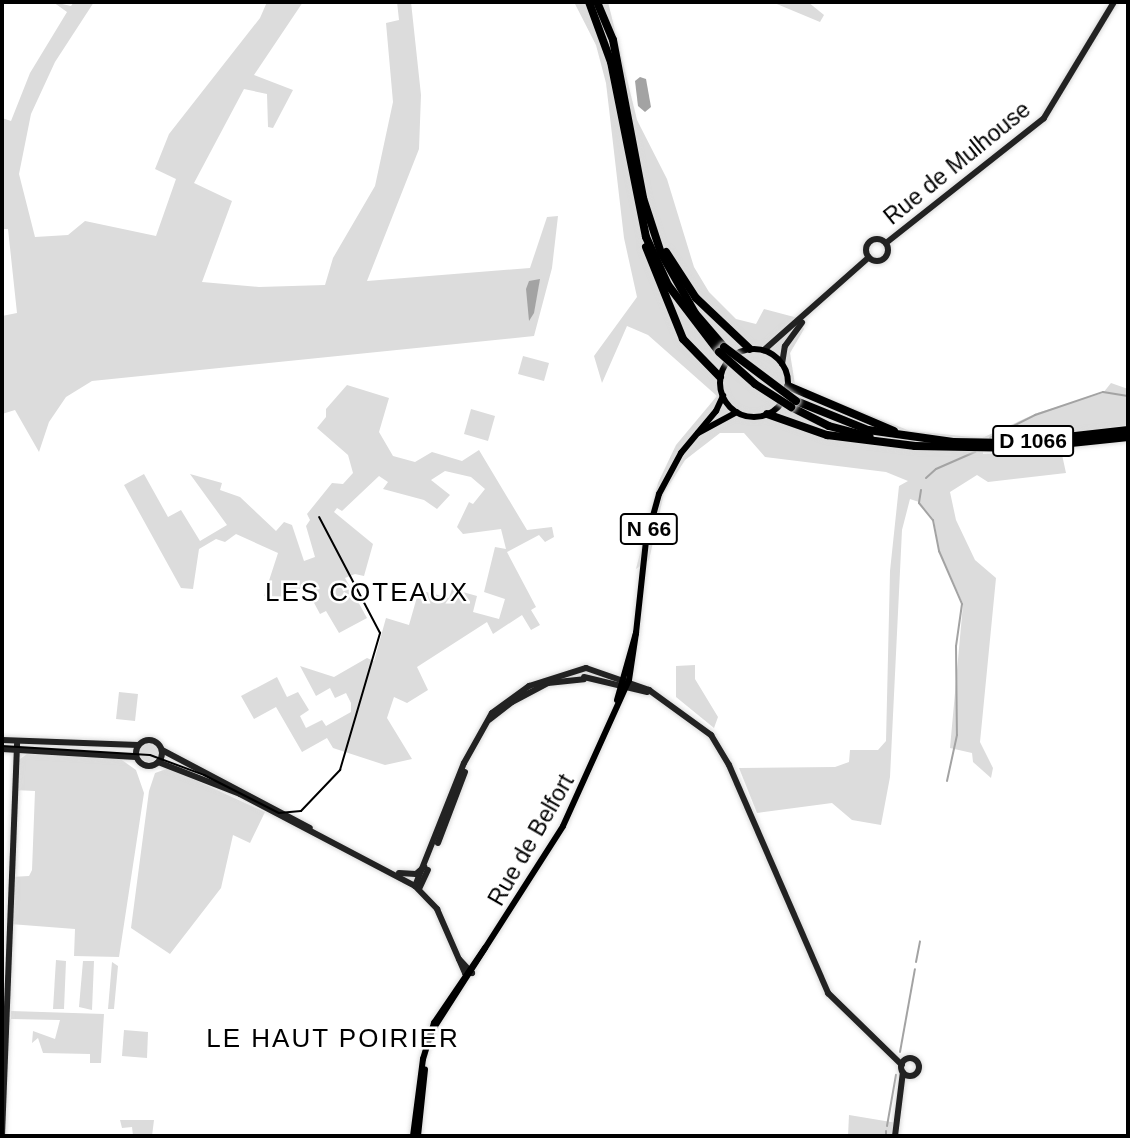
<!DOCTYPE html>
<html>
<head>
<meta charset="utf-8">
<style>
	body { margin:0 }
	#map { position:relative; width:1130px; height:1138px; overflow:hidden; background:#fff; font-family:Helvetica,sans-serif }
	div>[style] { position:absolute }
	[style*='--x'] { left:calc(var(--x)*1px); top:calc(var(--y)*1px); width:calc(var(--w)*1px); rotate:calc(var(--a)*1deg) }
	.green>* { inset:0; background:#dcdcdc }
	.round { border-radius:50% }
	.water>* { inset:0; background:#a3a3a3 }
	.stream>* { height:2px; margin:-1px; padding:0 1px; transform-origin:1px; border-radius:1px; background:#a3a3a3 }
	.roads { filter:drop-shadow(0 0 2px #dbdbdb) drop-shadow(0 0 2px #dbdbdb) }
	.secondary>* { height:6px; margin:-3px; padding:0 3px; transform-origin:3px; border-radius:3px; background:#222 }
	.secondary>.ring { margin:-3px; padding:0; box-sizing:content-box; background:none; border:6px solid #222; border-radius:50% }
	.primary>* { height:6px; margin:-3px; padding:0 3px; transform-origin:3px; border-radius:3px; background:#000 }
	.primary>.ring { margin:-3px; padding:0; box-sizing:content-box; background:none; border:6px solid #000; border-radius:50% }
	.highway>* { height:8px; margin:-4px; padding:0 4px; transform-origin:4px; border-radius:4px; background:#000 }
	.tram>* { height:2px; margin:-1px; padding:0 1px; transform-origin:1px; border-radius:1px; background:#000 }
	.bridges { filter:drop-shadow(0 0 2px #dbdbdb) drop-shadow(0 0 2px #dbdbdb) }
	.highway-bridge>* { height:8px; margin:-4px; padding:0 4px; transform-origin:4px; border-radius:4px; background:#000 }
	span { translate:-50% -50%; white-space:nowrap; text-align:center; line-height:1.15; -webkit-text-stroke:5px #fff; paint-order:stroke }
	.shield-label span { padding:2px 5px; background:#fff; border:2px solid; border-radius:5px; -webkit-text-stroke-width:0 }
	.shield-label { font-size:21px; color:#000; font-weight:700 }
	.street-label { font-size:23px; color:#000 }
	.quarter-label { font-size:26px; color:#000; letter-spacing:2px }
	.frame { position:absolute; inset:0; border:4px solid #000; pointer-events:none }
</style>
</head>
<body>
<div id="map">
	<div class="green">
		<i style="clip-path:polygon(53px 2px,71px 6px,74px 2px,94px 2px,55px 62px,31px 114px,19px 174px,35px 237px,68px 235px,85px 221px,156px 236px,176px 179px,155px 169px,169px 134px,260px 18px,267px 2px,303px 2px,254px 75px,293px 90px,273px 128px,268px 127px,267px 94px,244px 89px,194px 183px,232px 201px,202px 282px,259px 287px,325px 285px,333px 258px,375px 186px,393px 102px,386px 23px,399px 20px,397px 2px,411px 2px,421px 95px,419px 149px,367px 281px,530px 268px,547px 217px,558px 216px,552px 268px,534px 336px,92px 381px,66px 397px,49px 422px,39px 452px,15px 410px,2px 414px,2px 316px,17px 313px,8px 229px,2px 229px,2px 118px,11px 121px,30px 73px,67px 12px)"></i>
		<i style="clip-path:polygon(574px 2px,608px 2px,637px 120px,667px 179px,694px 267px,709px 292px,736px 319px,756px 324px,764px 309px,798px 318px,804px 329px,790px 353px,795px 385px,910px 431px,982px 438px,1037px 413px,1103px 393px,1111px 383px,1128px 389px,1128px 425px,1058px 435px,982px 438px,983px 454px,1061px 450px,1066px 473px,988px 482px,977px 475px,950px 492px,956px 520px,975px 560px,996px 578px,980px 742px,993px 768px,991px 778px,973px 762px,972px 753px,950px 748px,963px 604px,939px 550px,934px 520px,919px 502px,910px 499px,902px 530px,890px 777px,881px 825px,852px 820px,832px 803px,757px 813px,739px 768px,835px 767px,849px 762px,850px 750px,878px 750px,886px 741px,890px 571px,899px 486px,908px 481px,886px 472px,765px 457px,744px 433px,720px 433px,685px 460px,664px 493px,649px 560px,636px 569px,658px 483px,676px 445px,717px 396px,648px 335px,627px 326px,602px 383px,594px 356px,637px 297px,624px 238px,606px 83px,596px 45px)"></i>
		<i style="clip-path:polygon(772px 2px,808px 2px,824px 15px,820px 22px)"></i>
		<i style="clip-path:polygon(523px 356px,549px 363px,544px 381px,518px 374px)"></i>
		<i style="clip-path:polygon(347px 385px,389px 398px,379px 432px,393px 456px,415px 462px,432px 452px,462px 461px,479px 450px,527px 530px,552px 527px,554px 537px,545px 542px,539px 535px,507px 552px,536px 607px,531px 610px,540px 625px,531px 630px,522px 615px,493px 634px,487px 622px,417px 667px,428px 690px,407px 703px,394px 697px,387px 718px,412px 759px,385px 765px,333px 748px,327px 738px,302px 752px,276px 707px,254px 719px,241px 696px,277px 677px,287px 697px,298px 692px,309px 710px,300px 716px,306px 728px,322px 720px,326px 726px,351px 712px,351px 703px,346px 693px,335px 698px,330px 688px,316px 696px,300px 666px,334px 677px,367px 658px,374px 661px,386px 618px,409px 625px,419px 590px,449px 598px,452px 589px,477px 596px,473px 612px,499px 619px,505px 599px,484px 592px,495px 547px,506px 549px,501px 529px,463px 534px,457px 527px,469px 502px,473px 504px,485px 489px,471px 477px,445px 471px,431px 480px,450px 495px,437px 509px,424px 500px,383px 489px,388px 482px,379px 476px,342px 511px,337px 508px,334px 512px,373px 544px,364px 576px,355px 574px,345px 578px,367px 618px,339px 633px,326px 611px,320px 614px,305px 586px,283px 597px,264px 596px,278px 553px,236px 534px,225px 542px,216px 539px,199px 549px,193px 589px,181px 588px,124px 485px,144px 474px,168px 517px,181px 510px,200px 541px,227px 525px,190px 474px,222px 483px,220px 490px,240px 497px,276px 531px,284px 522px,292px 525px,304px 561px,315px 557px,306px 526px,310px 520px,307px 514px,332px 483px,343px 484px,353px 473px,348px 455px,317px 428px,326px 417px,326px 409px)"></i>
		<i style="clip-path:polygon(471px 409px,495px 416px,488px 441px,464px 434px)"></i>
		<i style="clip-path:polygon(695px 665px,695px 679px,718px 717px,714px 728px,676px 697px,676px 666px)"></i>
		<i style="clip-path:polygon(119px 692px,138px 694px,135px 721px,116px 719px)"></i>
		<i class="round" style="left:139px;top:742px;width:20px;height:20px"></i>
		<i style="clip-path:polygon(27px 754px,119px 758px,136px 770px,144px 793px,119px 957px,74px 956px,75px 929px,10px 924px,11px 877px,29px 876px,32px 870px,35px 791px,14px 790px,16px 762px)"></i>
		<i style="clip-path:polygon(169px 768px,265px 812px,250px 843px,233px 835px,221px 888px,170px 954px,131px 928px,149px 791px,155px 773px)"></i>
		<i style="clip-path:polygon(56px 960px,66px 961px,64px 1009px,53px 1009px)"></i>
		<i style="clip-path:polygon(83px 961px,94px 961px,92px 1010px,79px 1007px)"></i>
		<i style="clip-path:polygon(112px 962px,118px 966px,114px 1009px,108px 1009px)"></i>
		<i style="clip-path:polygon(11px 1011px,104px 1014px,101px 1063px,90px 1063px,90px 1054px,43px 1053px,38px 1038px,32px 1043px,33px 1031px,55px 1039px,60px 1020px,11px 1019px)"></i>
		<i style="clip-path:polygon(124px 1030px,148px 1032px,147px 1058px,122px 1056px)"></i>
		<i style="clip-path:polygon(849px 1115px,897px 1123px,895px 1136px,848px 1136px)"></i>
		<i style="clip-path:polygon(120px 1120px,154px 1120px,152px 1136px,133px 1136px,132px 1127px,122px 1128px)"></i>
	</div>
	<div class="water">
		<i style="clip-path:polygon(640px 77px,646px 79px,651px 107px,645px 112px,638px 106px,635px 81px)"></i>
		<i style="clip-path:polygon(540px 279px,534px 313px,529px 321px,526px 289px,529px 281px)"></i>
	</div>
	<div class="stream">
		<i style="--x:990;--y:438;--w:51;--a:-27.1"></i>
		<i style="--x:1035;--y:415;--w:72;--a:-18.7"></i>
		<i style="--x:1103;--y:392;--w:25;--a:9"></i>
		<i style="--x:926;--y:478;--w:13;--a:-42"></i>
		<i style="--x:936;--y:469;--w:43;--a:-23.6"></i>
		<i style="--x:921;--y:490;--w:13;--a:99"></i>
		<i style="--x:919;--y:503;--w:22;--a:51"></i>
		<i style="--x:933;--y:520;--w:32;--a:79"></i>
		<i style="--x:939;--y:551;--w:58;--a:66.5"></i>
		<i style="--x:962;--y:604;--w:42;--a:98.1"></i>
		<i style="--x:956;--y:646;--w:89;--a:89.4"></i>
		<i style="--x:957;--y:735;--w:47;--a:102.3"></i>
		<i style="--x:916;--y:962;--w:21;--a:-79"></i>
		<i style="--x:900;--y:1052;--w:84;--a:-79.8"></i>
		<i style="--x:887;--y:1126;--w:52;--a:-80"></i>
		<i style="--x:886;--y:1136;--w:5;--a:-90"></i>
	</div>
	<div class="roads">
		<div class="secondary">
			<i class="ring" style="left:866px;top:239px;width:16px;height:16px"></i>
			<i style="--x:886;--y:243;--w:201;--a:-38.3"></i>
			<i style="--x:1044;--y:118;--w:135;--a:-58.9"></i>
			<i style="--x:764;--y:350;--w:140;--a:-41.5"></i>
			<i style="--x:782;--y:364;--w:18;--a:-81"></i>
			<i style="--x:785;--y:346;--w:29;--a:-54"></i>
			<i style="--x:586;--y:668;--w:67;--a:19.2"></i>
			<i style="--x:649;--y:690;--w:77;--a:36"></i>
			<i style="--x:711;--y:735;--w:35;--a:59"></i>
			<i style="--x:729;--y:765;--w:249;--a:66.5"></i>
			<i style="--x:828;--y:993;--w:103;--a:44.2"></i>
			<i style="--x:584;--y:677;--w:65;--a:13.4"></i>
			<i style="--x:489;--y:720;--w:29;--a:-38"></i>
			<i style="--x:512;--y:702;--w:41;--a:-27.8"></i>
			<i style="--x:548;--y:683;--w:36;--a:-6"></i>
			<i class="ring" style="left:136px;top:740px;width:20px;height:20px"></i>
			<i style="--x:2;--y:740;--w:136;--a:2.1"></i>
			<i style="--x:2;--y:749;--w:134;--a:3.4"></i>
			<i style="--x:162;--y:750;--w:167;--a:27.8"></i>
			<i style="--x:158;--y:762;--w:88;--a:21.3"></i>
			<i style="--x:240;--y:794;--w:198;--a:27.7"></i>
			<i style="--x:415;--y:886;--w:32;--a:46"></i>
			<i style="--x:437;--y:909;--w:70;--a:66.4"></i>
			<i style="--x:465;--y:973;--w:7;--a:0"></i>
			<i style="--x:472;--y:973;--w:19;--a:-133"></i>
			<i style="--x:438;--y:843;--w:76;--a:-69.2"></i>
			<i style="--x:399;--y:873;--w:17;--a:3"></i>
			<i style="--x:416;--y:874;--w:11;--a:-41"></i>
			<i style="--x:415;--y:886;--w:132;--a:-68.3"></i>
			<i style="--x:464;--y:763;--w:57;--a:-60.8"></i>
			<i style="--x:492;--y:713;--w:46;--a:-36.1"></i>
			<i style="--x:529;--y:686;--w:60;--a:-17.5"></i>
			<i style="--x:419;--y:889;--w:21;--a:-65"></i>
			<i class="ring" style="left:901px;top:1058px;width:12px;height:12px"></i>
			<i style="--x:2;--y:1136;--w:395;--a:-87.8"></i>
			<i style="--x:895;--y:1136;--w:64;--a:-82.9"></i>
		</div>
		<div class="primary">
			<i class="ring" style="left:720px;top:349px;width:62px;height:62px"></i>
			<i style="--x:698;--y:433;--w:44;--a:-28.3"></i>
			<i style="--x:617;--y:700;--w:70;--a:-74.2"></i>
			<i style="--x:636;--y:633;--w:93;--a:-83.8"></i>
			<i style="--x:646;--y:541;--w:49;--a:-74.5"></i>
			<i style="--x:659;--y:494;--w:47;--a:-61.8"></i>
			<i style="--x:681;--y:453;--w:55;--a:-50.2"></i>
			<i style="--x:716;--y:411;--w:17;--a:-65"></i>
			<i style="--x:432;--y:1031;--w:243;--a:-57.4"></i>
			<i style="--x:563;--y:826;--w:160;--a:-65.7"></i>
			<i style="--x:629;--y:680;--w:48;--a:-81.5"></i>
			<i style="--x:413;--y:1136;--w:78;--a:-82.6"></i>
			<i style="--x:423;--y:1059;--w:38;--a:-73"></i>
			<i style="--x:434;--y:1023;--w:91;--a:-55.8"></i>
			<i style="--x:418;--y:1136;--w:67;--a:-84"></i>
		</div>
		<div class="highway">
			<i style="--x:589;--y:2;--w:64;--a:69.9"></i>
			<i style="--x:611;--y:62;--w:178;--a:78.7"></i>
			<i style="--x:646;--y:237;--w:53;--a:65.4"></i>
			<i style="--x:668;--y:285;--w:84;--a:52.7"></i>
			<i style="--x:597;--y:2;--w:41;--a:67.2"></i>
			<i style="--x:613;--y:40;--w:161;--a:79.2"></i>
			<i style="--x:643;--y:198;--w:58;--a:71.9"></i>
			<i style="--x:661;--y:253;--w:69;--a:60.5"></i>
			<i style="--x:695;--y:313;--w:45;--a:49.5"></i>
			<i style="--x:646;--y:247;--w:99;--a:68.1"></i>
			<i style="--x:683;--y:339;--w:53;--a:45.8"></i>
			<i style="--x:666;--y:252;--w:55;--a:56.9"></i>
			<i style="--x:696;--y:298;--w:74;--a:43.4"></i>
			<i style="--x:788;--y:386;--w:115;--a:23"></i>
			<i style="--x:796;--y:401;--w:78;--a:21.9"></i>
			<i style="--x:868;--y:430;--w:86;--a:8"></i>
			<i style="--x:953;--y:442;--w:60;--a:1"></i>
			<i style="--x:1013;--y:443;--w:116;--a:-6.4"></i>
			<i style="--x:791;--y:407;--w:42;--a:26.6"></i>
			<i style="--x:829;--y:426;--w:42;--a:15"></i>
			<i style="--x:767;--y:414;--w:64;--a:19.3"></i>
			<i style="--x:827;--y:435;--w:89;--a:7.1"></i>
			<i style="--x:915;--y:446;--w:108;--a:1.1"></i>
			<i style="--x:1023;--y:448;--w:106;--a:-6"></i>
		</div>
	</div>
	<div class="tram">
		<i style="--x:2;--y:746;--w:148;--a:3.5"></i>
		<i style="--x:150;--y:755;--w:58;--a:20.3"></i>
		<i style="--x:204;--y:775;--w:84;--a:26.9"></i>
		<i style="--x:279;--y:813;--w:22;--a:-5"></i>
		<i style="--x:301;--y:811;--w:57;--a:-46.4"></i>
		<i style="--x:340;--y:770;--w:143;--a:-73.7"></i>
		<i style="--x:380;--y:633;--w:131;--a:-117.7"></i>
	</div>
	<div class="bridges">
		<div class="highway-bridge">
			<i style="--x:724;--y:347;--w:90;--a:36.9"></i>
			<i style="--x:719;--y:352;--w:48;--a:41.6"></i>
			<i style="--x:755;--y:384;--w:43;--a:32.6"></i>
		</div>
	</div>
	<div class="shield-label">
		<span style="left:1033px;top:441px">D 1066</span>
		<span style="left:649px;top:529px">N 66</span>
	</div>
	<div class="street-label">
		<span style="left:957px;top:163px;rotate:-39deg">Rue de Mulhouse</span>
		<span style="left:531px;top:840px;rotate:-60deg">Rue de Belfort</span>
	</div>
	<div class="quarter-label">
		<span style="left:367px;top:593px">LES COTEAUX</span>
		<span style="left:333px;top:1039px">LE HAUT POIRIER</span>
	</div>
	<div class="frame"></div>
</div>
</body>
</html>
